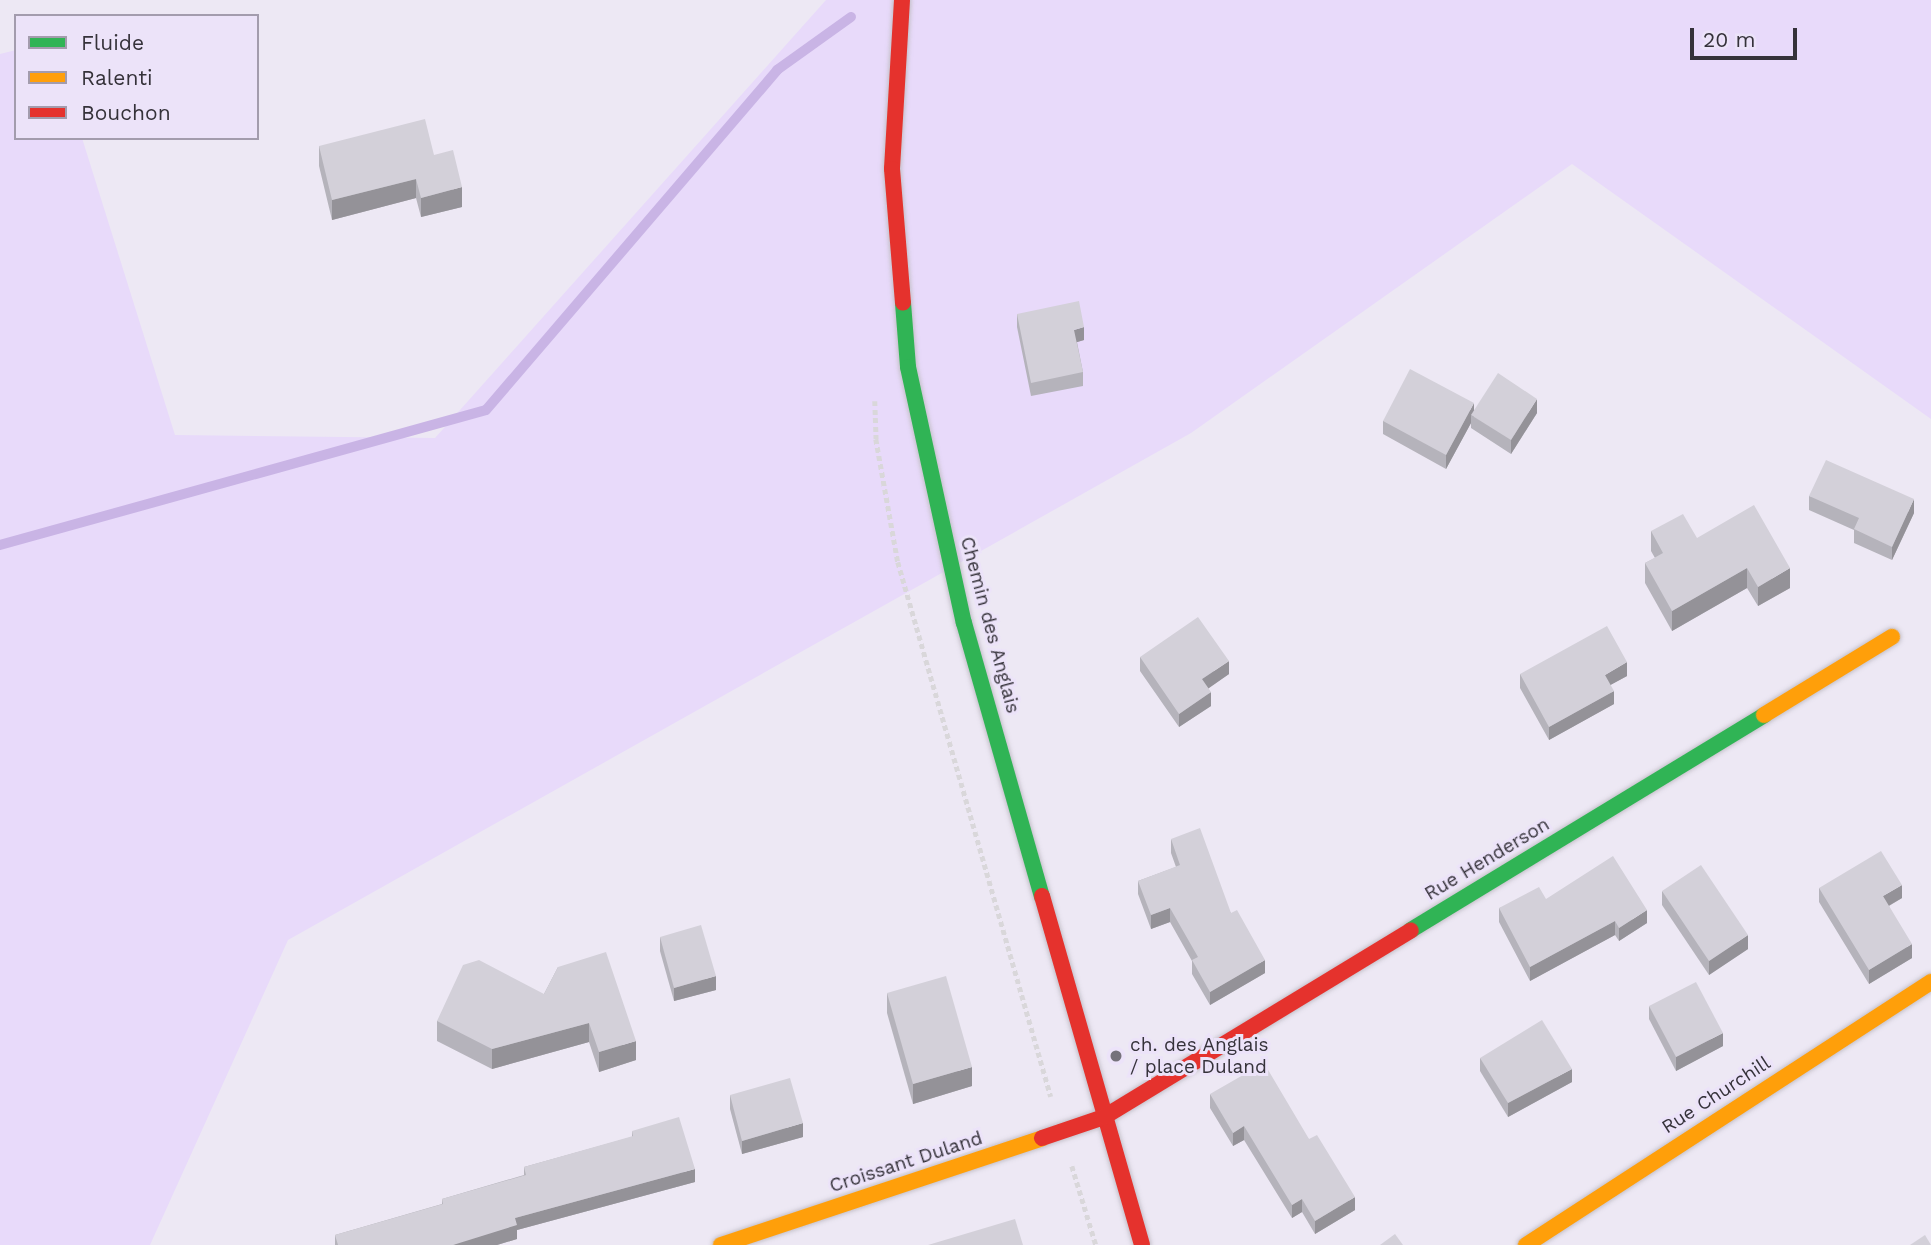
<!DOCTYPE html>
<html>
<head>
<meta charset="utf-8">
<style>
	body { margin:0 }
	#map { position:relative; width:1931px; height:1245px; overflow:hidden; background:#ede8f4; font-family:"Work Sans",sans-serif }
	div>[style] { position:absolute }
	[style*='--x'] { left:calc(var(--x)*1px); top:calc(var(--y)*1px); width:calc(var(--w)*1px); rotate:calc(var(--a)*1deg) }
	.green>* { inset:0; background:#e8dafa }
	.stream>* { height:10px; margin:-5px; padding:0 5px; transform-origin:5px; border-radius:5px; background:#c9b4e5 }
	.path>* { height:4.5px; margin-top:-2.25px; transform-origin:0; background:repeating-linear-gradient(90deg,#d9d7da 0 5px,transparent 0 8.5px) }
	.roads { filter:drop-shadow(0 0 2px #c5c1ca) drop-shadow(0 0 2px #c5c1ca) }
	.fast>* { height:16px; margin:-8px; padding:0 8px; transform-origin:8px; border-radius:8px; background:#30b455 }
	.slow>* { height:16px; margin:-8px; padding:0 8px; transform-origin:8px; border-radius:8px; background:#ff9f0a }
	.jam>* { height:16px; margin:-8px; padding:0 8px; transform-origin:8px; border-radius:8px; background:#e5322d }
	.wall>* { inset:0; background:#b5b3bb }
	.shaded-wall>* { inset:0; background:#949298 }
	.building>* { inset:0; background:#d3d0d9 }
	.dots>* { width:19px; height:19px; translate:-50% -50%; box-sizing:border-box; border:4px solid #ece3f9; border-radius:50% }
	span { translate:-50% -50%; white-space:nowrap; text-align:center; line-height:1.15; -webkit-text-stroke:6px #ece3f9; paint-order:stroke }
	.street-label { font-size:19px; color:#35323a }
	.poi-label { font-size:19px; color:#35323a }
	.left { translate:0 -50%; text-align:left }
	.legend { position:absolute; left:14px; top:14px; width:245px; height:126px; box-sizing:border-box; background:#ece3f9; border:2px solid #a39cad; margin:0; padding:9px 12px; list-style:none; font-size:21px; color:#35323a }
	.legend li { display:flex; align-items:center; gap:14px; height:35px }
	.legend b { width:35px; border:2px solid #a39cad }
	.scale { position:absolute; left:1690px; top:28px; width:107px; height:32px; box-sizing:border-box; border:4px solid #35323a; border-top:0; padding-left:9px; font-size:21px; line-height:24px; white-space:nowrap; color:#35323a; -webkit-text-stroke:5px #ece3f9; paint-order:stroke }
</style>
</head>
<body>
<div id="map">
	<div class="green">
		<i style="clip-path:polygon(826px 0,1931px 0,1931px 419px,1572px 164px,1191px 433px,288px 940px,150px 1245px,0 1245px,0 54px,16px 50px,16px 138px,82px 138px,175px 435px,435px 438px)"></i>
	</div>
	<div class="stream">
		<i style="--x:0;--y:545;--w:504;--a:-15.52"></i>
		<i style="--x:486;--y:410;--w:448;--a:-49.4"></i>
		<i style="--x:777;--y:70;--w:91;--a:-35.6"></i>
	</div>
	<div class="path">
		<i style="--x:875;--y:401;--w:38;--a:88"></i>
		<i style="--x:876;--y:439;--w:125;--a:79.9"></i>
		<i style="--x:898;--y:562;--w:556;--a:74.04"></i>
		<i style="--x:1072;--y:1166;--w:83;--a:73.1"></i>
	</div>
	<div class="roads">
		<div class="fast">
			<i style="--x:903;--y:303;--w:64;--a:85.5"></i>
			<i style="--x:908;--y:367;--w:262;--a:77.7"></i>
			<i style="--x:964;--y:623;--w:284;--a:74.1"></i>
			<i style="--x:1411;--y:930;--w:413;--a:-31.3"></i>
		</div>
		<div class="slow">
			<i style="--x:1764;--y:715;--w:150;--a:-31.4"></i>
			<i style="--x:721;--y:1245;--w:338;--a:-18.4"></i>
			<i style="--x:1526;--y:1245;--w:483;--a:-33"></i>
		</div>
		<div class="jam">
			<i style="--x:902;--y:0;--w:169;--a:93.4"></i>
			<i style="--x:892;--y:169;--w:134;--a:85.3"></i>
			<i style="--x:1042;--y:896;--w:363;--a:74"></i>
			<i style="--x:1042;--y:1138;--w:65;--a:-18.7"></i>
			<i style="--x:1104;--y:1117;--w:359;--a:-31.3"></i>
		</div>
	</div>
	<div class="wall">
		<i style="clip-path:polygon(319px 146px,434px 155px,462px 207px,421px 217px,416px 198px,332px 220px,319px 166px)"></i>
		<i style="clip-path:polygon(1017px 314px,1084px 340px,1077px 342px,1083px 372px,1083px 386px,1031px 396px,1017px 327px)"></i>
		<i style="clip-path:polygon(1474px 410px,1537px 413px,1511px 454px,1471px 428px,1471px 423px,1446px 469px,1383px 434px,1383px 421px)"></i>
		<i style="clip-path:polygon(1809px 496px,1914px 513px,1892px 560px,1854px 543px,1854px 530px,1809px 510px)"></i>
		<i style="clip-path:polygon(1651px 531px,1697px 538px,1790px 588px,1758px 606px,1747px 588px,1672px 631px,1645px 583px,1645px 563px,1655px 558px,1651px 551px)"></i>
		<i style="clip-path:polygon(1140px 657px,1229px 674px,1208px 688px,1211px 706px,1179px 727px,1140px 671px)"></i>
		<i style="clip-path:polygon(1520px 674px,1627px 676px,1610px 685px,1614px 704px,1549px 740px,1520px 688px)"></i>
		<i style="clip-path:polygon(1171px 839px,1231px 913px,1265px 973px,1210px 1005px,1192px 974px,1192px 961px,1170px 922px,1151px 929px,1138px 894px,1138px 881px,1176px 867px,1171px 853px)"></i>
		<i style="clip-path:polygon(1819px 888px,1902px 898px,1889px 906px,1912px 958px,1869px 984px,1819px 902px)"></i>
		<i style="clip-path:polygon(1662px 891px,1748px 949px,1709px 975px,1662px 905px)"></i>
		<i style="clip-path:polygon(1546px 899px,1647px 923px,1619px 941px,1615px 935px,1530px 981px,1499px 922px,1499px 908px)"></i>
		<i style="clip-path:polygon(660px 937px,716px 990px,674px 1001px,660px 951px)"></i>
		<i style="clip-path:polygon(558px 967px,636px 1060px,599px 1072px,589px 1042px,492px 1069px,437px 1041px,437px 1021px,544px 994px)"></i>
		<i style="clip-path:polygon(887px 993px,972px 1086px,913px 1104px,887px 1013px)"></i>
		<i style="clip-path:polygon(1649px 1006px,1723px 1046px,1676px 1071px,1649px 1019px)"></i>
		<i style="clip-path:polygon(1480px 1058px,1572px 1082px,1508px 1117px,1480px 1071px)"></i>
		<i style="clip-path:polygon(1210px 1094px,1309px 1139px,1355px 1210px,1315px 1234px,1302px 1212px,1292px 1218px,1244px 1140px,1233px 1146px,1210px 1108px)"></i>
		<i style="clip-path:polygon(730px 1095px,803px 1137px,742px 1154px,730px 1109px)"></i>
		<i style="clip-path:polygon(632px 1131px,695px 1182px,517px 1230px,517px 1239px,497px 1245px,335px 1245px,335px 1235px,442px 1204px,442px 1199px,524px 1175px,524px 1167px,632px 1137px)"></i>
	</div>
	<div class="shaded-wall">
		<i style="clip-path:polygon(416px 179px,416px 198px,332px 220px,332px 200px)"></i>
		<i style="clip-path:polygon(462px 187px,462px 207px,421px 217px,421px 198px)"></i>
		<i style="clip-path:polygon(1084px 327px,1084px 340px,1074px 343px,1074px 330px)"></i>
		<i style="clip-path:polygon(1537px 399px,1537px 413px,1511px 454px,1511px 440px)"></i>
		<i style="clip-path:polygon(1474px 403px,1474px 417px,1471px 415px,1471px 423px,1446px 469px,1446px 455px)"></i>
		<i style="clip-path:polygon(1914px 499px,1914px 513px,1892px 560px,1892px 547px)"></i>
		<i style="clip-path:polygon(1747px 568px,1747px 588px,1672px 631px,1672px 611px)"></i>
		<i style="clip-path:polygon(1790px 568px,1790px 588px,1758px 606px,1758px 587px)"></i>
		<i style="clip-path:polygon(1229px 661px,1229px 674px,1202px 693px,1202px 679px)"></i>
		<i style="clip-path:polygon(1627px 662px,1627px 676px,1605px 688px,1605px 675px)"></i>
		<i style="clip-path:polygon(1614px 691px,1614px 704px,1549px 740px,1549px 727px)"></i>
		<i style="clip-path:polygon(1211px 692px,1211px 706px,1179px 727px,1179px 714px)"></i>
		<i style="clip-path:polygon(1902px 885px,1902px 898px,1883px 909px,1883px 896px)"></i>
		<i style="clip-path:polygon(1170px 908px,1170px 922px,1151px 929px,1151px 915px)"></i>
		<i style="clip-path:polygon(1647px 910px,1647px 923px,1619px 941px,1619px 928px)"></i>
		<i style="clip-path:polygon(1615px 921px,1615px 935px,1530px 981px,1530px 967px)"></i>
		<i style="clip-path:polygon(1748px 935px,1748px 949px,1709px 975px,1709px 961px)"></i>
		<i style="clip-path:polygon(1912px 944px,1912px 958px,1869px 984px,1869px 970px)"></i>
		<i style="clip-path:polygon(1265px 960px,1265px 973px,1210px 1005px,1210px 992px)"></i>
		<i style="clip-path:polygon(716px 976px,716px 990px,674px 1001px,674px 988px)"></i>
		<i style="clip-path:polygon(589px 1023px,589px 1042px,492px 1069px,492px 1049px)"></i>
		<i style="clip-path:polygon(1723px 1033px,1723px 1046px,1676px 1071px,1676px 1057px)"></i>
		<i style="clip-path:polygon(636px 1041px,636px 1060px,599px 1072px,599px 1052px)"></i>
		<i style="clip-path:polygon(972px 1067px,972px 1086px,913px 1104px,913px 1084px)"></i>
		<i style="clip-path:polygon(1572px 1069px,1572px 1082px,1508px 1117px,1508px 1103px)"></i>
		<i style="clip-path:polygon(803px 1123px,803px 1137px,742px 1154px,742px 1141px)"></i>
		<i style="clip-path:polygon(1244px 1126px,1244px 1140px,1233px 1146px,1233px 1133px)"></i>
		<i style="clip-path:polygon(695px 1169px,695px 1182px,517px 1230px,517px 1239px,497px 1245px,453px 1245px,515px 1218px)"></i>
		<i style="clip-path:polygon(1355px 1197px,1355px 1210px,1315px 1234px,1315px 1221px)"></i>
		<i style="clip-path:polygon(1302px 1199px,1302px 1212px,1292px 1218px,1292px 1205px)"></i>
	</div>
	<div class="building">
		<i style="clip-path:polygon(425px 119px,434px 155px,453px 150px,462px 187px,421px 198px,416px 179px,332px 200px,319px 146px)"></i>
		<i style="clip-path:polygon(1079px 301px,1084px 327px,1074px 330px,1083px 372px,1031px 383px,1017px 314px)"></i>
		<i style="clip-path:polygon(1410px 369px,1474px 403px,1446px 455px,1383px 421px)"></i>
		<i style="clip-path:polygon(1498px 373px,1537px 399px,1511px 440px,1471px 415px)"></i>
		<i style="clip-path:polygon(1826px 460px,1914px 499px,1892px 547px,1854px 529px,1859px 518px,1809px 496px)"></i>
		<i style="clip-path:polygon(1754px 505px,1790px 568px,1758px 587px,1747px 568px,1672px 611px,1645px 563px,1663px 553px,1651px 531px,1683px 514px,1697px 538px)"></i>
		<i style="clip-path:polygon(1198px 617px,1229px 661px,1202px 679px,1211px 692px,1179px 714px,1140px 657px)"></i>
		<i style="clip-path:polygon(1607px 626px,1627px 662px,1605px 675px,1614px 691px,1549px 727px,1520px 674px)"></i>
		<i style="clip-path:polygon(1200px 828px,1231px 913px,1237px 910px,1265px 960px,1210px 992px,1192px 960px,1198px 957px,1170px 908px,1151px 915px,1138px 881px,1180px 865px,1171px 839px)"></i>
		<i style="clip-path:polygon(1881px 851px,1902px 885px,1883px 896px,1912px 944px,1869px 970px,1819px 888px)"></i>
		<i style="clip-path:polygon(1613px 856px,1647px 910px,1619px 928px,1615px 921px,1530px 967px,1499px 908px,1539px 887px,1546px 899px)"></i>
		<i style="clip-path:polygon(1701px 865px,1748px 935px,1709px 961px,1662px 891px)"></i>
		<i style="clip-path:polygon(701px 925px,716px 976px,674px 988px,660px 937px)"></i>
		<i style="clip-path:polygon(606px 952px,636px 1041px,599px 1052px,589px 1023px,492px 1049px,437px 1021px,463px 965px,479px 960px,544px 994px,558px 967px)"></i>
		<i style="clip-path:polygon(946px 976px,972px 1067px,913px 1084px,887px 993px)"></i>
		<i style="clip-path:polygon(1696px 982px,1723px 1033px,1676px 1057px,1649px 1006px)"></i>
		<i style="clip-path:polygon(1542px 1020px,1572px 1069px,1508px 1103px,1480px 1058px)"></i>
		<i style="clip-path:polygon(1264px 1063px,1309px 1139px,1317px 1135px,1355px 1197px,1315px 1221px,1302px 1199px,1292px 1205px,1244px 1126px,1233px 1133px,1210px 1094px)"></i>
		<i style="clip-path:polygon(790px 1078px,803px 1123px,742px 1141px,730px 1095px)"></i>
		<i style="clip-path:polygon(679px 1117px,695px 1169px,515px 1218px,517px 1225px,453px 1245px,338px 1245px,335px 1235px,443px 1204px,442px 1199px,526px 1175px,524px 1167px,633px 1136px,632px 1131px)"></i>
		<i style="clip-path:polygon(1015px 1219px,1023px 1245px,928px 1245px)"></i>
		<i style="clip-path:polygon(1395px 1234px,1403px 1245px,1380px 1245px)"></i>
		<i style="clip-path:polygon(1925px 1235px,1931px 1245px,1910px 1245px)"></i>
	</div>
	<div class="dots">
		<i style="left:1116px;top:1056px;background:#75727b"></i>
	</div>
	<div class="street-label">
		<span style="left:990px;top:625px;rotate:75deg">Chemin des Anglais</span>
		<span style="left:1487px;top:859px;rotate:-31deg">Rue Henderson</span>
		<span style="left:1716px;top:1095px;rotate:-33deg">Rue Churchill</span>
		<span style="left:906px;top:1162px;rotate:-18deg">Croissant Duland</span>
	</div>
	<div class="poi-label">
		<span class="left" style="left:1130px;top:1056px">ch. des Anglais<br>/ place Duland</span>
	</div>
	<ul class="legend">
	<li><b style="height:9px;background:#30b455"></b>Fluide</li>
	<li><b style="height:9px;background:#ff9f0a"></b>Ralenti</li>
	<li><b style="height:9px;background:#e5322d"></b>Bouchon</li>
	</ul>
	<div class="scale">20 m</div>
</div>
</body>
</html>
